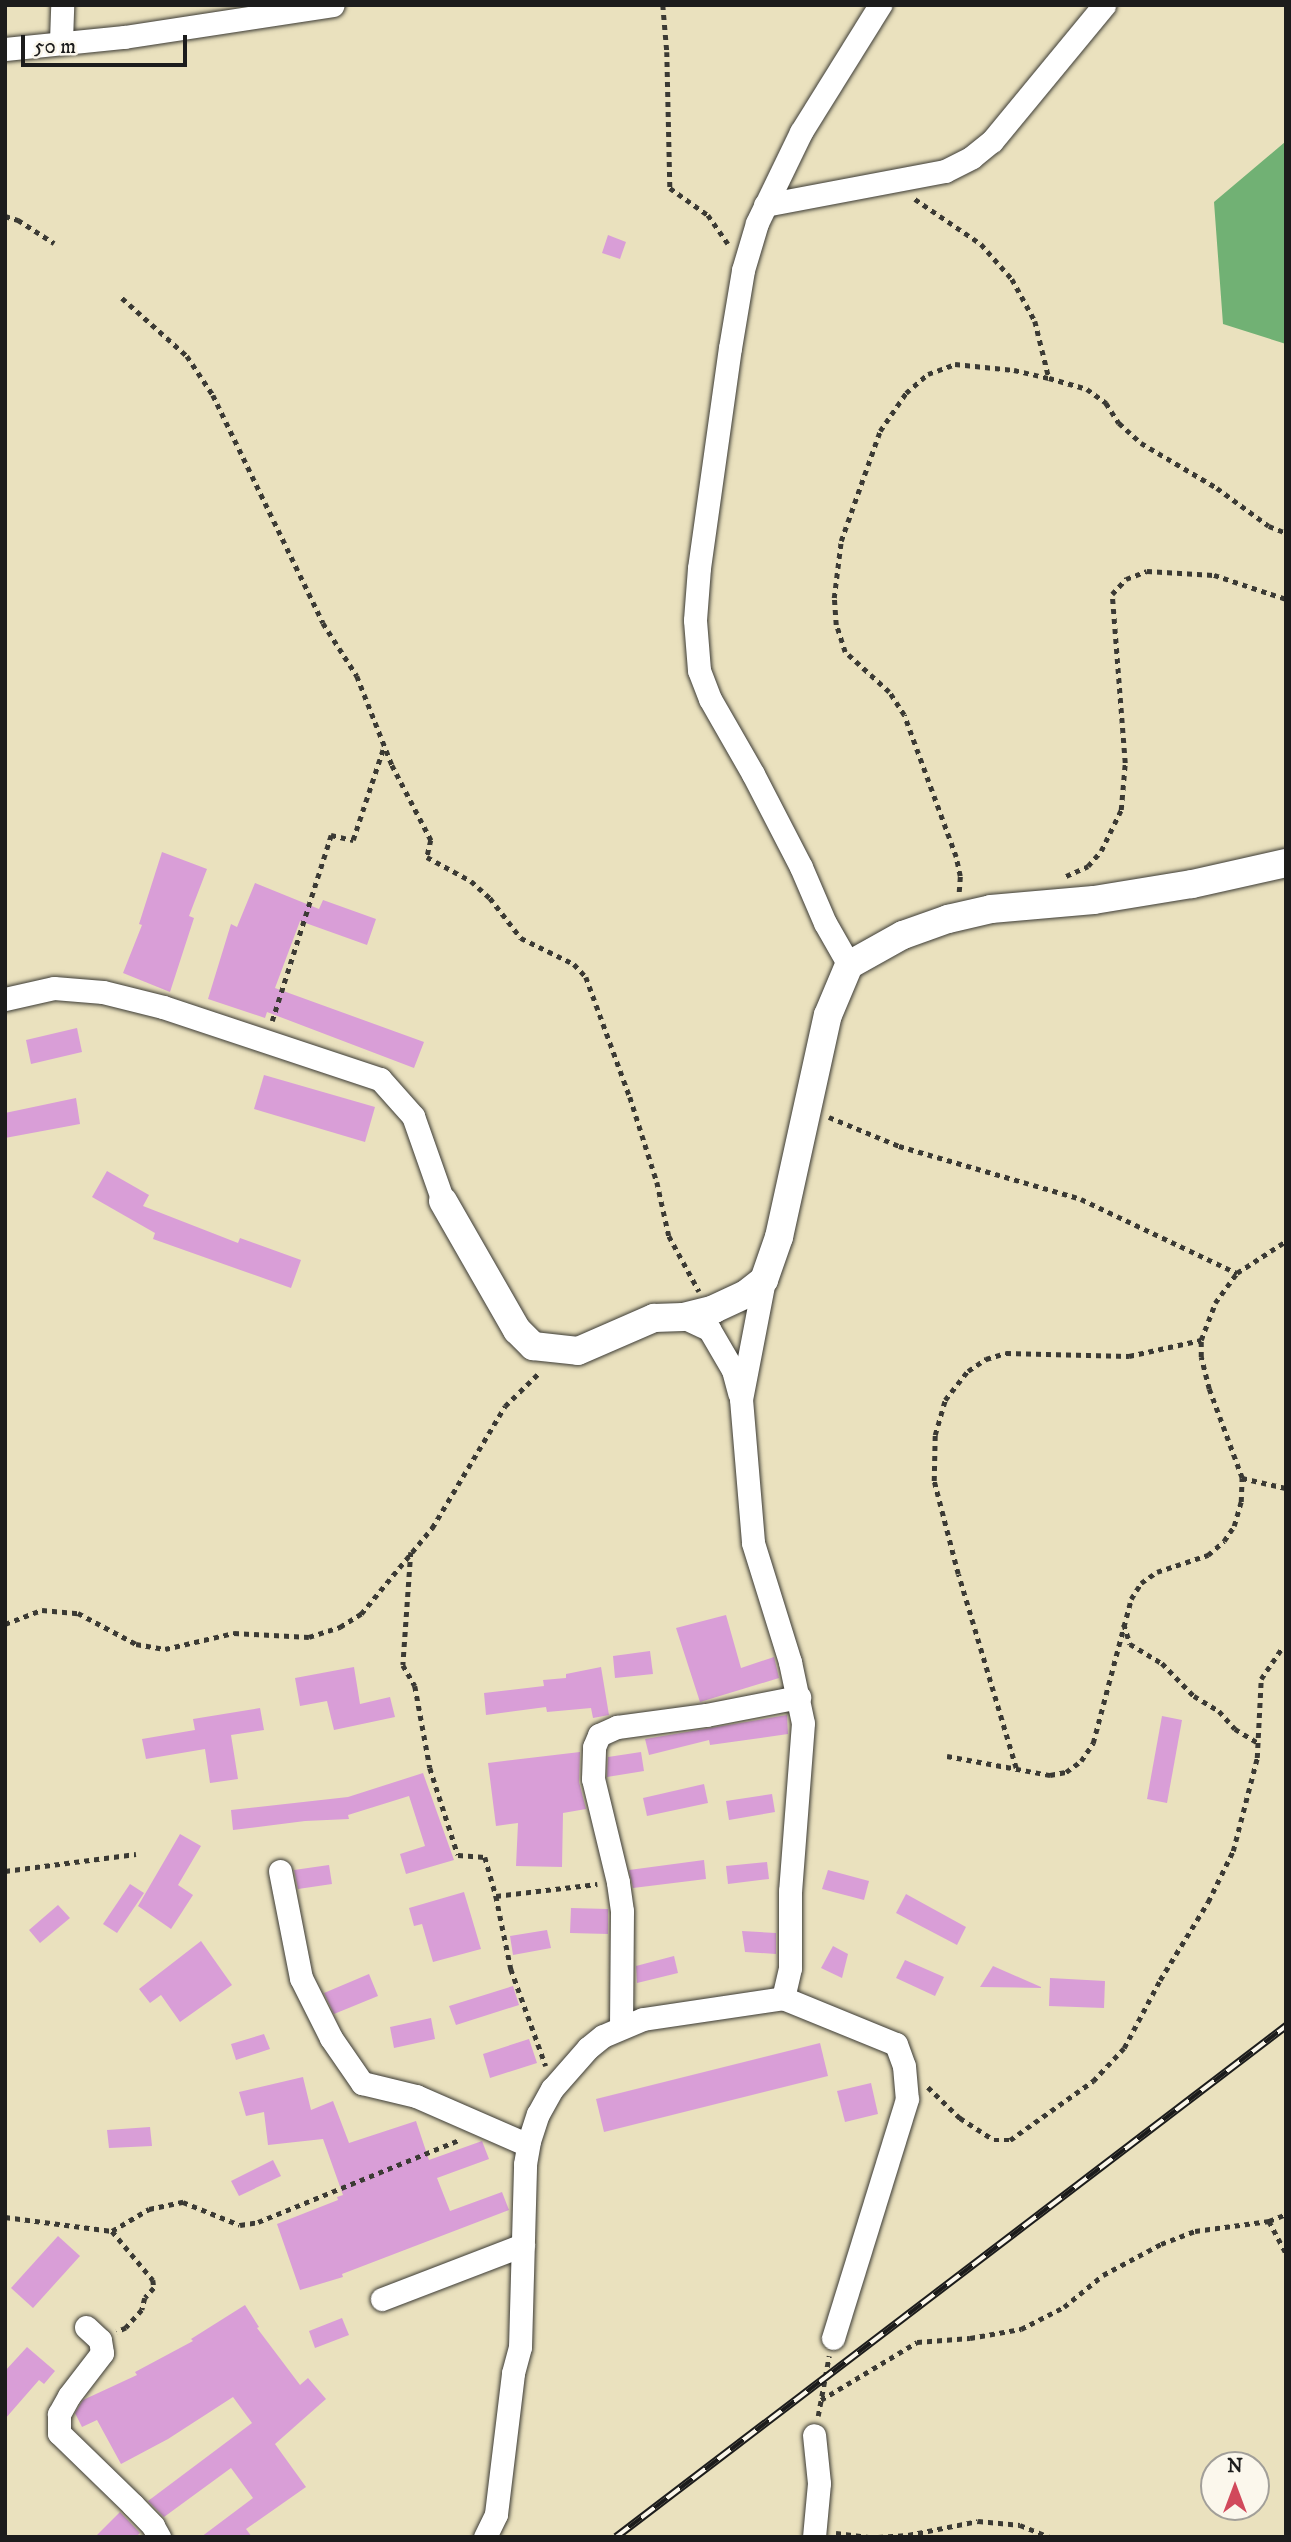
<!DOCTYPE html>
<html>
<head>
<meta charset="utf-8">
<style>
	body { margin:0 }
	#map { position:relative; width:1291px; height:2542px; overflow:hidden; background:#eae1be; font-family:"IM FELL DW Pica",serif }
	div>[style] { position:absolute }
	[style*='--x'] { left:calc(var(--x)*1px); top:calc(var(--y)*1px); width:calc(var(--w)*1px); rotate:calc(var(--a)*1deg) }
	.forest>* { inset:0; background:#71b174 }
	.building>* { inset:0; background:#d99ed7 }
	.path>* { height:4.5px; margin-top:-2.25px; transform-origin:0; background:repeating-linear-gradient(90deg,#3b3a34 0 5px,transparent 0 10px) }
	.roads { filter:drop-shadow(0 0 2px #3b3a34) drop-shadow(0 0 2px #3b3a34) }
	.minor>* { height:23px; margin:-11.5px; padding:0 11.5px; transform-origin:11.5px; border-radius:11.5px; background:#fff }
	.tertiary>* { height:28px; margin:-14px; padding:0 14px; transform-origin:14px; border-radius:14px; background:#fff }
	.rail>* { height:8px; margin-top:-4px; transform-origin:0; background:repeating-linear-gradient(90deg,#fbf7ec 0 16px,#1c1c1c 0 32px); box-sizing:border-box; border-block:2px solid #1c1c1c }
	span { translate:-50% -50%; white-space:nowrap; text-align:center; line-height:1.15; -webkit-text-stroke:5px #fbf7ec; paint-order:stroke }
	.frame { position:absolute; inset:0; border:7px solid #1c1c1c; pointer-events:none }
	.north { position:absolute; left:1200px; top:2451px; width:70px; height:70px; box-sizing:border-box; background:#fbf7ec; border:2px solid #a29f99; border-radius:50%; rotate:0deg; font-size:19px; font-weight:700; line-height:28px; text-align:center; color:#1c1c1c }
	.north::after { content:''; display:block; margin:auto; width:24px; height:32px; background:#d1495b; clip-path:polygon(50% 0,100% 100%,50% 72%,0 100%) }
	.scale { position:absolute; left:21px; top:35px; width:166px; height:32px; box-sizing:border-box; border:4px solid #1c1c1c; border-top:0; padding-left:9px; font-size:21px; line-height:24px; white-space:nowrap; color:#1c1c1c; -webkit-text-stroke:5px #fbf7ec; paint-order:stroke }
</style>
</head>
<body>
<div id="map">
	<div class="forest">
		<i style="clip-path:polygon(1286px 133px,1286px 344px,1223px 324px,1214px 202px,1285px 142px)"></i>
	</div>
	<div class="building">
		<i style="clip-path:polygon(608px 235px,626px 242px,620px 259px,602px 253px)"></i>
		<i style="clip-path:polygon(162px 852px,207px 869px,189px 916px,194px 918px,170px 992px,123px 973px,142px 925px,139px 924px)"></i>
		<i style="clip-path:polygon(255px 883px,319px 909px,323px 900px,376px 919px,367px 945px,300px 921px,275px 988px,424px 1042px,414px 1068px,267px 1012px,265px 1018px,208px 999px,231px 924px,237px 927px)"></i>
		<i style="clip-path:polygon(77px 1028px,82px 1052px,31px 1064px,26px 1040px)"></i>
		<i style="clip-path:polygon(264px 1075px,375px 1107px,365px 1142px,254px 1109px)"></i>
		<i style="clip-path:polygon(76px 1098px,80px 1124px,5px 1138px,5px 1113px)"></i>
		<i style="clip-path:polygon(107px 1171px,149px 1195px,143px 1206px,238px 1243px,240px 1238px,301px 1260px,291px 1288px,153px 1239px,155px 1233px,92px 1197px)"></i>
		<i style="clip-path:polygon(726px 1615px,741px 1668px,774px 1657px,779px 1678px,700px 1702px,676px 1628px)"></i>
		<i style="clip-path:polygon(650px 1651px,653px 1674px,615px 1678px,613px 1656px)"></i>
		<i style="clip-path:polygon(354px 1667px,360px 1704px,390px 1697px,395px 1717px,334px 1730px,327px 1701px,300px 1706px,295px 1678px)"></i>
		<i style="clip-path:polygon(601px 1667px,609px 1715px,593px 1718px,591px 1708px,547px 1712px,546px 1707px,486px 1715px,484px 1693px,544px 1686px,543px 1680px,566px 1678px,566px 1674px)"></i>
		<i style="clip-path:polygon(260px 1708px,264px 1730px,231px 1735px,238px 1779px,210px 1783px,205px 1749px,146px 1759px,142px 1739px,195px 1730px,193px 1719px)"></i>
		<i style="clip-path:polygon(787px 1715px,788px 1734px,710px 1745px,709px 1740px,649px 1755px,645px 1739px)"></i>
		<i style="clip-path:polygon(1162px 1716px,1182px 1720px,1167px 1803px,1147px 1799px)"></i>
		<i style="clip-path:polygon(580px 1752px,579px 1782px,586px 1809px,563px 1813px,562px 1867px,516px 1866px,518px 1823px,496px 1826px,488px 1763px)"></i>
		<i style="clip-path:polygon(641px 1752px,644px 1771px,607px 1777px,608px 1757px)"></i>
		<i style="clip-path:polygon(423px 1773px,454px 1860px,406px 1874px,400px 1854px,425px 1846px,409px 1796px,348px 1815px,349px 1819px,305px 1821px,233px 1830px,231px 1810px,348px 1797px)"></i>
		<i style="clip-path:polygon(704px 1784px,708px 1803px,647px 1816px,643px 1798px)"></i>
		<i style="clip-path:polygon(772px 1794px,775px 1812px,729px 1820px,726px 1801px)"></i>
		<i style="clip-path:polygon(180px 1834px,201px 1846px,178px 1885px,193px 1895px,171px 1929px,138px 1906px)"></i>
		<i style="clip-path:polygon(704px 1860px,706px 1879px,633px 1888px,629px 1870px)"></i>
		<i style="clip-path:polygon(767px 1862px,769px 1879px,728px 1884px,726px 1866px)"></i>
		<i style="clip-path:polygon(329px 1865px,332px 1884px,298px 1889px,294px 1870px)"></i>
		<i style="clip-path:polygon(828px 1870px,869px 1881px,864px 1900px,822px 1889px)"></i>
		<i style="clip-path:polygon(130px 1884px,144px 1893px,117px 1933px,103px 1924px)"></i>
		<i style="clip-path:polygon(464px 1892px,481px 1949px,433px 1962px,422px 1924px,414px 1926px,409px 1908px)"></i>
		<i style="clip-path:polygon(906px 1894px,966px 1927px,957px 1945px,896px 1913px)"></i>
		<i style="clip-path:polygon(58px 1905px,70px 1918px,40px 1943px,29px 1930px)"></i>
		<i style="clip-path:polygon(571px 1908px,608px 1909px,608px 1934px,570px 1933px)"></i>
		<i style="clip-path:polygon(547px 1930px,551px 1948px,513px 1955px,510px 1936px)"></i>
		<i style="clip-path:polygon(742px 1931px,776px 1933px,776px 1954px,745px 1952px)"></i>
		<i style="clip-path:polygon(201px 1941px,232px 1985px,180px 2022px,161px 1995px,150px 2003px,139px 1989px)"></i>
		<i style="clip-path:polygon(833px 1946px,848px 1954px,842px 1978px,821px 1968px)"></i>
		<i style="clip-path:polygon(674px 1956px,678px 1973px,637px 1983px,636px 1966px)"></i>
		<i style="clip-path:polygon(905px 1960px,944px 1977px,935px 1996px,896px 1978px)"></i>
		<i style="clip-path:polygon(993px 1966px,1041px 1987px,1041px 1988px,980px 1987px)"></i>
		<i style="clip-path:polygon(369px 1974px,378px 1996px,334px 2014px,324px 1993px)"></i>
		<i style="clip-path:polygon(1050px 1978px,1105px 1981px,1104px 2008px,1049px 2006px)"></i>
		<i style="clip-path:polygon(513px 1986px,519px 2005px,456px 2025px,449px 2006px)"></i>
		<i style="clip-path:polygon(431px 2018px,435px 2039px,394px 2048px,390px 2027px)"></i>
		<i style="clip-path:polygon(264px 2034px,270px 2049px,236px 2060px,231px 2044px)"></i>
		<i style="clip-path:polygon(529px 2039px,537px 2063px,490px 2078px,483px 2054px)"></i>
		<i style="clip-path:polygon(820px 2043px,828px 2076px,604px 2132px,596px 2099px)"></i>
		<i style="clip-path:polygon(303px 2077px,311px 2110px,333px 2101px,349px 2143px,416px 2121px,429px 2160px,482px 2141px,489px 2159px,437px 2178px,450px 2211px,502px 2192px,509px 2210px,342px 2274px,343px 2277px,300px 2290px,277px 2224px,338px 2200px,337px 2197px,343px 2195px,323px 2139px,268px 2145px,264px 2112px,246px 2116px,239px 2092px)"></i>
		<i style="clip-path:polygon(871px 2083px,878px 2114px,845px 2122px,837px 2091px)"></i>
		<i style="clip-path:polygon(150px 2127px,152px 2146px,109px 2148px,107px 2130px)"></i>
		<i style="clip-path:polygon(273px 2160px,281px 2176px,239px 2196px,231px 2181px)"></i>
		<i style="clip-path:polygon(58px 2236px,80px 2256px,33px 2308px,11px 2288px)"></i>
		<i style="clip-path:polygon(245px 2305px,259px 2327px,257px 2328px,300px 2385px,308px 2378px,326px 2399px,275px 2444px,306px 2487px,246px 2529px,252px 2537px,201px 2537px,253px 2498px,231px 2468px,164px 2517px,148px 2501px,252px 2423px,233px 2397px,168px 2439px,121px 2464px,97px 2420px,82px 2427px,75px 2413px,83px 2400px,137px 2375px,135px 2372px,193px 2341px,191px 2339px)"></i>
		<i style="clip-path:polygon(342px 2318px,349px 2335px,315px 2348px,309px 2331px)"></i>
		<i style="clip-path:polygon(27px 2347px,55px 2371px,44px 2384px,39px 2380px,5px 2419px,5px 2371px)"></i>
		<i style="clip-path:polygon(120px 2512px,140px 2533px,136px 2537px,95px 2537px)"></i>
	</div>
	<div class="path">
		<i style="--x:663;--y:5;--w:47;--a:85.1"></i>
		<i style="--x:667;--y:52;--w:136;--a:88.7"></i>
		<i style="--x:670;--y:188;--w:47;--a:35.4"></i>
		<i style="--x:708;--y:215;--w:35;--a:55"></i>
		<i style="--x:915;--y:199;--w:80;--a:34.3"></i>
		<i style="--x:981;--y:244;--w:47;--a:48.5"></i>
		<i style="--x:1012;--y:279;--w:48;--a:61.3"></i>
		<i style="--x:1035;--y:321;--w:59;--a:76.2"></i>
		<i style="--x:1049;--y:378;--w:40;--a:16"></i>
		<i style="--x:1087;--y:389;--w:24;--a:36"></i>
		<i style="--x:1106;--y:403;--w:24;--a:57"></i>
		<i style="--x:1119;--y:423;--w:30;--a:42"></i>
		<i style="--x:1141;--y:443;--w:88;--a:30.6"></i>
		<i style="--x:1217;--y:488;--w:64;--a:36.2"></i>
		<i style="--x:1269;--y:526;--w:18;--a:22"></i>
		<i style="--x:5;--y:216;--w:14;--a:17"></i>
		<i style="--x:18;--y:220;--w:43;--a:32.6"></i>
		<i style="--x:122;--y:298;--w:87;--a:41.7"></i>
		<i style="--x:187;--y:356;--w:47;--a:56.3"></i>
		<i style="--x:213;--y:395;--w:253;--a:64.2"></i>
		<i style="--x:323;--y:623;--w:63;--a:57.3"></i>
		<i style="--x:357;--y:676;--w:96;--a:68.5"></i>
		<i style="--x:392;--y:765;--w:85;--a:62.5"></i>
		<i style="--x:431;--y:840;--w:17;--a:103"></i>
		<i style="--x:427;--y:857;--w:50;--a:28.6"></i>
		<i style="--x:471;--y:881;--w:25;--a:42"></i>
		<i style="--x:490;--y:898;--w:51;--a:52.2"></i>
		<i style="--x:521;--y:938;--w:59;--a:26.1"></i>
		<i style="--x:574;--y:964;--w:18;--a:47"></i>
		<i style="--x:586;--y:977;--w:128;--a:69.9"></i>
		<i style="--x:630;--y:1097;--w:89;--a:72.4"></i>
		<i style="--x:657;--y:1182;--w:55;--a:77.5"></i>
		<i style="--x:669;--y:1236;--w:63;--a:61.4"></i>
		<i style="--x:1066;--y:876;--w:24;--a:-24"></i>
		<i style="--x:1088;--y:866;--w:20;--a:-49"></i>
		<i style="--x:1101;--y:851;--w:46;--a:-64"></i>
		<i style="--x:1121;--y:810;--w:47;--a:-85.1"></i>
		<i style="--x:1125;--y:763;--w:169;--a:-94.4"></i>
		<i style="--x:1112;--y:594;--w:21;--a:-47"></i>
		<i style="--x:1126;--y:579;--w:22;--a:-21"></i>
		<i style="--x:1147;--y:571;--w:67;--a:3.4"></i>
		<i style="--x:1214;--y:575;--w:76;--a:18.4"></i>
		<i style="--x:959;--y:892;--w:16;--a:-86"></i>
		<i style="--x:960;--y:876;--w:19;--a:-102"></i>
		<i style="--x:956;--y:857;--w:151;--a:-110.1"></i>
		<i style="--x:904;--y:715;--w:27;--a:-123"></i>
		<i style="--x:889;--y:692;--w:59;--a:-137.7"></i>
		<i style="--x:845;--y:652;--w:28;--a:-108"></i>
		<i style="--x:836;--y:625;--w:27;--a:-94"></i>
		<i style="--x:834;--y:598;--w:57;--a:-83"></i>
		<i style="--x:841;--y:541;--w:117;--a:-70.5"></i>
		<i style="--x:880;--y:431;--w:46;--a:-55.6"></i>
		<i style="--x:906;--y:393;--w:29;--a:-41"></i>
		<i style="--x:928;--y:374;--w:29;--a:-20"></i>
		<i style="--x:955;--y:364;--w:59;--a:5.8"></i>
		<i style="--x:1014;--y:370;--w:36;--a:13"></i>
		<i style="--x:272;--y:1021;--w:195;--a:-72.4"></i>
		<i style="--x:331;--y:835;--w:23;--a:13"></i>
		<i style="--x:353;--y:840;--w:99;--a:-71.7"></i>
		<i style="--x:829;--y:1117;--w:76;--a:22.5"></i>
		<i style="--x:899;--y:1146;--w:190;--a:16.2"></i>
		<i style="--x:1081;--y:1199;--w:173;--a:25.4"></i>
		<i style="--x:1242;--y:1478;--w:45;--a:12.8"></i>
		<i style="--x:411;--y:1552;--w:113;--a:94"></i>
		<i style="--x:403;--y:1665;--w:24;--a:60"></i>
		<i style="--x:415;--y:1686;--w:83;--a:79.6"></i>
		<i style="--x:430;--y:1768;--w:91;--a:72.2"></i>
		<i style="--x:458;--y:1855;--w:27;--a:4"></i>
		<i style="--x:485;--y:1857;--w:41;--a:74.2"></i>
		<i style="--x:496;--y:1896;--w:102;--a:-6.8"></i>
		<i style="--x:5;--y:1624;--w:40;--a:-21"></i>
		<i style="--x:42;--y:1610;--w:36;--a:5"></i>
		<i style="--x:78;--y:1613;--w:66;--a:28.1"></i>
		<i style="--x:136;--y:1644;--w:29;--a:10"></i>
		<i style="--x:165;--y:1649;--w:71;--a:-13.1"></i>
		<i style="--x:234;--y:1633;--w:75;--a:3.1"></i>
		<i style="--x:309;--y:1637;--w:33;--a:-18"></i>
		<i style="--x:340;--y:1627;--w:25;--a:-32"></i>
		<i style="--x:361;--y:1614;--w:112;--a:-50.5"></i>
		<i style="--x:432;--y:1528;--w:142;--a:-59.1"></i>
		<i style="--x:505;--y:1406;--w:49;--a:-44.2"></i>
		<i style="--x:1124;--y:1624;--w:21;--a:73"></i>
		<i style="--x:1130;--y:1644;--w:37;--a:31"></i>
		<i style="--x:1162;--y:1663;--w:46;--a:45.9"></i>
		<i style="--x:1194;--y:1696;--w:29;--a:31"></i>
		<i style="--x:1219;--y:1711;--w:24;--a:48"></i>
		<i style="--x:1235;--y:1729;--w:27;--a:31"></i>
		<i style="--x:947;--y:1756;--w:105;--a:10.5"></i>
		<i style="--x:1050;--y:1775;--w:16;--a:-11"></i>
		<i style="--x:1066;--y:1772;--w:19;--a:-36"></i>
		<i style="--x:1081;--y:1761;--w:22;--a:-56"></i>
		<i style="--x:1093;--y:1743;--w:149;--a:-75.2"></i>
		<i style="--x:1131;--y:1599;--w:19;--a:-58"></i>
		<i style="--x:1141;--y:1583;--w:19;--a:-35"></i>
		<i style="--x:1157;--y:1572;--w:54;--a:-18.4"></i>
		<i style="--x:1208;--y:1555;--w:21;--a:-41"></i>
		<i style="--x:1224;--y:1541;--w:18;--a:-56"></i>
		<i style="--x:1234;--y:1526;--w:25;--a:-74"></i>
		<i style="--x:1241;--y:1502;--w:24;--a:-88"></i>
		<i style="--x:1242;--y:1478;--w:95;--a:-110.3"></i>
		<i style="--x:1209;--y:1389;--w:33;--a:-104"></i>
		<i style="--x:1201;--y:1357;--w:17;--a:-90"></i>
		<i style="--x:1201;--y:1340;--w:40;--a:-69"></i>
		<i style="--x:1215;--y:1303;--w:37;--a:-54"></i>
		<i style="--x:1237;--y:1273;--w:59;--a:-33.1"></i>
		<i style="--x:1016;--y:1768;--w:202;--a:-106.6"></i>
		<i style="--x:958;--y:1574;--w:96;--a:-104.5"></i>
		<i style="--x:934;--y:1481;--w:46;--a:-88.8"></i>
		<i style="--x:935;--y:1435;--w:36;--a:-74"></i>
		<i style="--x:945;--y:1400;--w:37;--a:-52"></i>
		<i style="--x:968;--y:1371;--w:22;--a:-34"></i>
		<i style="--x:986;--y:1359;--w:21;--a:-17"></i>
		<i style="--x:1006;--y:1353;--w:123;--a:1.4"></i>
		<i style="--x:1129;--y:1356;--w:74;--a:-12.5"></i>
		<i style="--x:5;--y:1871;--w:132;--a:-7.4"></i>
		<i style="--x:496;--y:1896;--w:75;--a:78.4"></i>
		<i style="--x:511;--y:1969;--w:103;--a:70.2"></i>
		<i style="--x:928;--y:2087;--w:45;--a:44.1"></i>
		<i style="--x:960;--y:2118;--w:40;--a:32.9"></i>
		<i style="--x:994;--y:2140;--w:16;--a:0"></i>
		<i style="--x:1010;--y:2140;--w:102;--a:-35.4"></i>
		<i style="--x:1093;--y:2081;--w:45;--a:-46.8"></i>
		<i style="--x:1124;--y:2048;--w:77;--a:-62.1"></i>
		<i style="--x:1160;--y:1980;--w:92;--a:-58.4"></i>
		<i style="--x:1208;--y:1902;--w:57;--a:-63.9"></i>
		<i style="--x:1233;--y:1851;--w:96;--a:-75.5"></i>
		<i style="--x:1257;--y:1758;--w:79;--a:-87.1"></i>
		<i style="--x:1261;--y:1679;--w:36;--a:-56"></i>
		<i style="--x:5;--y:2217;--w:108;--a:7.5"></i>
		<i style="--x:112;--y:2231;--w:64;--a:50.1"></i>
		<i style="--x:153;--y:2280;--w:8;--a:83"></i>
		<i style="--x:154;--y:2288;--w:13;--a:132"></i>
		<i style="--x:145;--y:2298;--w:12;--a:104"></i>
		<i style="--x:142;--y:2310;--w:24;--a:132"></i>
		<i style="--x:126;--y:2328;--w:10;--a:156"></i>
		<i style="--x:1269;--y:2221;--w:36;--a:62"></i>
		<i style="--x:112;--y:2231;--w:43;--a:-30.7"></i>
		<i style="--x:149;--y:2209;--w:35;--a:-12"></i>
		<i style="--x:183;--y:2202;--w:61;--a:22"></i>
		<i style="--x:240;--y:2225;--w:18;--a:-9"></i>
		<i style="--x:258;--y:2222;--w:219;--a:-22.2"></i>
		<i style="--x:821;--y:2400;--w:112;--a:-31.1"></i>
		<i style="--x:917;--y:2342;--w:53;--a:-4.3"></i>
		<i style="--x:970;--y:2338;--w:52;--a:-10"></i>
		<i style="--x:1021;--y:2329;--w:48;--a:-27.1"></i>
		<i style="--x:1064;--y:2307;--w:50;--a:-39.4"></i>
		<i style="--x:1103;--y:2275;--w:66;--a:-28.1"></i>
		<i style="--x:1161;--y:2244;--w:36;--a:-21"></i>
		<i style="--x:1195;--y:2231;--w:75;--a:-7.7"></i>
		<i style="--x:1269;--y:2221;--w:18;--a:-22"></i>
		<i style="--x:818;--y:2416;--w:61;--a:-79.6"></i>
		<i style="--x:836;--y:2533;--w:35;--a:7"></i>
		<i style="--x:878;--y:2537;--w:30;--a:-4"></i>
		<i style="--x:908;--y:2535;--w:71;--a:-11.3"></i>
		<i style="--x:978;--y:2521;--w:42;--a:5.4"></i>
		<i style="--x:1020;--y:2525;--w:32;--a:22"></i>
	</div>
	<div class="roads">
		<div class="minor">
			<i style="--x:61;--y:41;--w:36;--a:-88"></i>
			<i style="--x:5;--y:49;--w:120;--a:-5.8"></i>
			<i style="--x:124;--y:37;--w:211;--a:-8.7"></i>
			<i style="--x:765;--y:205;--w:183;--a:-10.7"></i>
			<i style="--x:945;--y:171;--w:30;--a:-27"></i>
			<i style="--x:972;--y:157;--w:26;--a:-39"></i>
			<i style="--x:992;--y:141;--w:176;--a:-50.5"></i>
			<i style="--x:849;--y:965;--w:48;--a:-119.7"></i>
			<i style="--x:825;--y:923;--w:61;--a:-113.2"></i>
			<i style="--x:801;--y:867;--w:105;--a:-117.3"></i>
			<i style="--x:753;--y:774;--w:86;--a:-119.8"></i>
			<i style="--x:710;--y:699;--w:31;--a:-111"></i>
			<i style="--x:699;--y:670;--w:50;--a:-94.6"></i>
			<i style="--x:695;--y:620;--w:52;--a:-85.6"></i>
			<i style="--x:699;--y:568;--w:222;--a:-82"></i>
			<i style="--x:730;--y:348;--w:79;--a:-80.5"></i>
			<i style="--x:743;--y:270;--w:49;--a:-73.4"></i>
			<i style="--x:757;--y:223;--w:101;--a:-64.2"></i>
			<i style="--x:801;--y:132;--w:150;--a:-58.1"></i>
			<i style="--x:5;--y:999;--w:50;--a:-12.7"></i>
			<i style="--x:54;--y:988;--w:49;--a:4.7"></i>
			<i style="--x:103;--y:992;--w:62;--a:14"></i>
			<i style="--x:163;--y:1007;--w:229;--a:18.4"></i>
			<i style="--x:380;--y:1079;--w:50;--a:48.3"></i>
			<i style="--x:413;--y:1116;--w:90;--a:70.6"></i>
			<i style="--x:764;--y:1280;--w:121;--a:100.9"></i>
			<i style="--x:741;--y:1399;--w:144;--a:85.2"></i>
			<i style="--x:753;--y:1543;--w:125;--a:72.7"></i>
			<i style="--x:790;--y:1662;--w:62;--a:78"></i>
			<i style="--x:803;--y:1723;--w:169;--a:94.4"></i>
			<i style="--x:790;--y:1891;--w:77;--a:90"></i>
			<i style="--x:790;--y:1968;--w:31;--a:103"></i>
			<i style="--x:683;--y:1317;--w:29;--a:25"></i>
			<i style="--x:709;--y:1329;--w:48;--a:59.7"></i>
			<i style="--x:733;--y:1370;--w:24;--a:75"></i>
			<i style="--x:280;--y:1871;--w:109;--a:78.9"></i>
			<i style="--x:301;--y:1978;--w:67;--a:63.4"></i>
			<i style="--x:331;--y:2038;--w:55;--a:55.4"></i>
			<i style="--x:362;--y:2083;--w:56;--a:13.5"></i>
			<i style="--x:416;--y:2096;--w:122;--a:23.6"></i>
			<i style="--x:621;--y:2026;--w:115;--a:-89.5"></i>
			<i style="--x:622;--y:1911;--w:29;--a:-98"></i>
			<i style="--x:618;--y:1882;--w:106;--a:-103.6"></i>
			<i style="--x:593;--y:1779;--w:32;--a:-88"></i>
			<i style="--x:594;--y:1747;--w:13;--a:-67"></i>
			<i style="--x:599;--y:1735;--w:20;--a:-24"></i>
			<i style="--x:617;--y:1727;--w:90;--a:-7.7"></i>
			<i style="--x:706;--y:1715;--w:95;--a:-11"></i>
			<i style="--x:382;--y:2299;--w:151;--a:-21"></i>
			<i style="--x:86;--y:2327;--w:19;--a:43"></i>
			<i style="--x:100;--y:2340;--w:13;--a:81"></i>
			<i style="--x:102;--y:2353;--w:54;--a:127.5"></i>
			<i style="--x:69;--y:2396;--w:21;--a:119"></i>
			<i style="--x:59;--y:2414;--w:19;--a:90"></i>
			<i style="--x:59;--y:2433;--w:103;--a:44.2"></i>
			<i style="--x:133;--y:2505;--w:29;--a:46"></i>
			<i style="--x:153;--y:2526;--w:13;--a:61"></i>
			<i style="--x:485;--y:2537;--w:25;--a:-64"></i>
			<i style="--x:496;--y:2514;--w:142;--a:-83.1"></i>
			<i style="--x:513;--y:2373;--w:27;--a:-75"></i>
			<i style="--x:520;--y:2347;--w:183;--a:-88.4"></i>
			<i style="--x:525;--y:2164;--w:23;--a:-80"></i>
			<i style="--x:529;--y:2141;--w:28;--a:-72"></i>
			<i style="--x:538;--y:2114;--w:29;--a:-61"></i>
			<i style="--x:552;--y:2089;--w:55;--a:-48.7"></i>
			<i style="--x:588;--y:2048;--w:19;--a:-39"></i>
			<i style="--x:603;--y:2036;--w:43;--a:-23"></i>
			<i style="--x:643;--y:2019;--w:142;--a:-8.5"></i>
			<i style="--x:783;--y:1998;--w:122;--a:22.2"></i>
			<i style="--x:896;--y:2044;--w:23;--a:70"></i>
			<i style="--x:904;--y:2066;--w:33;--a:85"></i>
			<i style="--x:907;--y:2099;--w:250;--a:107.2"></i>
			<i style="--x:814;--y:2537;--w:54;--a:-84.7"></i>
			<i style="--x:819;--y:2483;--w:48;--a:-95.9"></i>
		</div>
		<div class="tertiary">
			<i style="--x:443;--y:1201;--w:149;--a:60.2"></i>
			<i style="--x:517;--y:1330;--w:23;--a:45"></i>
			<i style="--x:533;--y:1346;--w:45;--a:6.3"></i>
			<i style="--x:578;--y:1351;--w:83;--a:-23.5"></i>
			<i style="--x:654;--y:1318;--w:29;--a:-2"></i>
			<i style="--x:683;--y:1317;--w:32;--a:-14"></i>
			<i style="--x:714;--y:1309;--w:35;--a:-25"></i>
			<i style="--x:746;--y:1294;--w:23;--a:-38"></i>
			<i style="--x:764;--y:1280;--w:46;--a:-70.8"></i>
			<i style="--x:779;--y:1237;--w:227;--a:-77.6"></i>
			<i style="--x:828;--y:1015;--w:54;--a:-67.2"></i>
			<i style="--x:849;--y:965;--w:62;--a:-29.1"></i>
			<i style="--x:903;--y:935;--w:48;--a:-19.6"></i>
			<i style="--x:948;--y:919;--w:44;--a:-13.1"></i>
			<i style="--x:991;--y:909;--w:103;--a:-5"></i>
			<i style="--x:1094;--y:900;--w:99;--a:-9.3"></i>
			<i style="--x:1192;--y:884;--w:96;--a:-12.6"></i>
		</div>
	</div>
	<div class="rail">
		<i style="--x:616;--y:2537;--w:843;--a:-37.33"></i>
	</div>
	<div class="frame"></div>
	<div class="north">N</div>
	<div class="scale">50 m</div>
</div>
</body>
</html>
